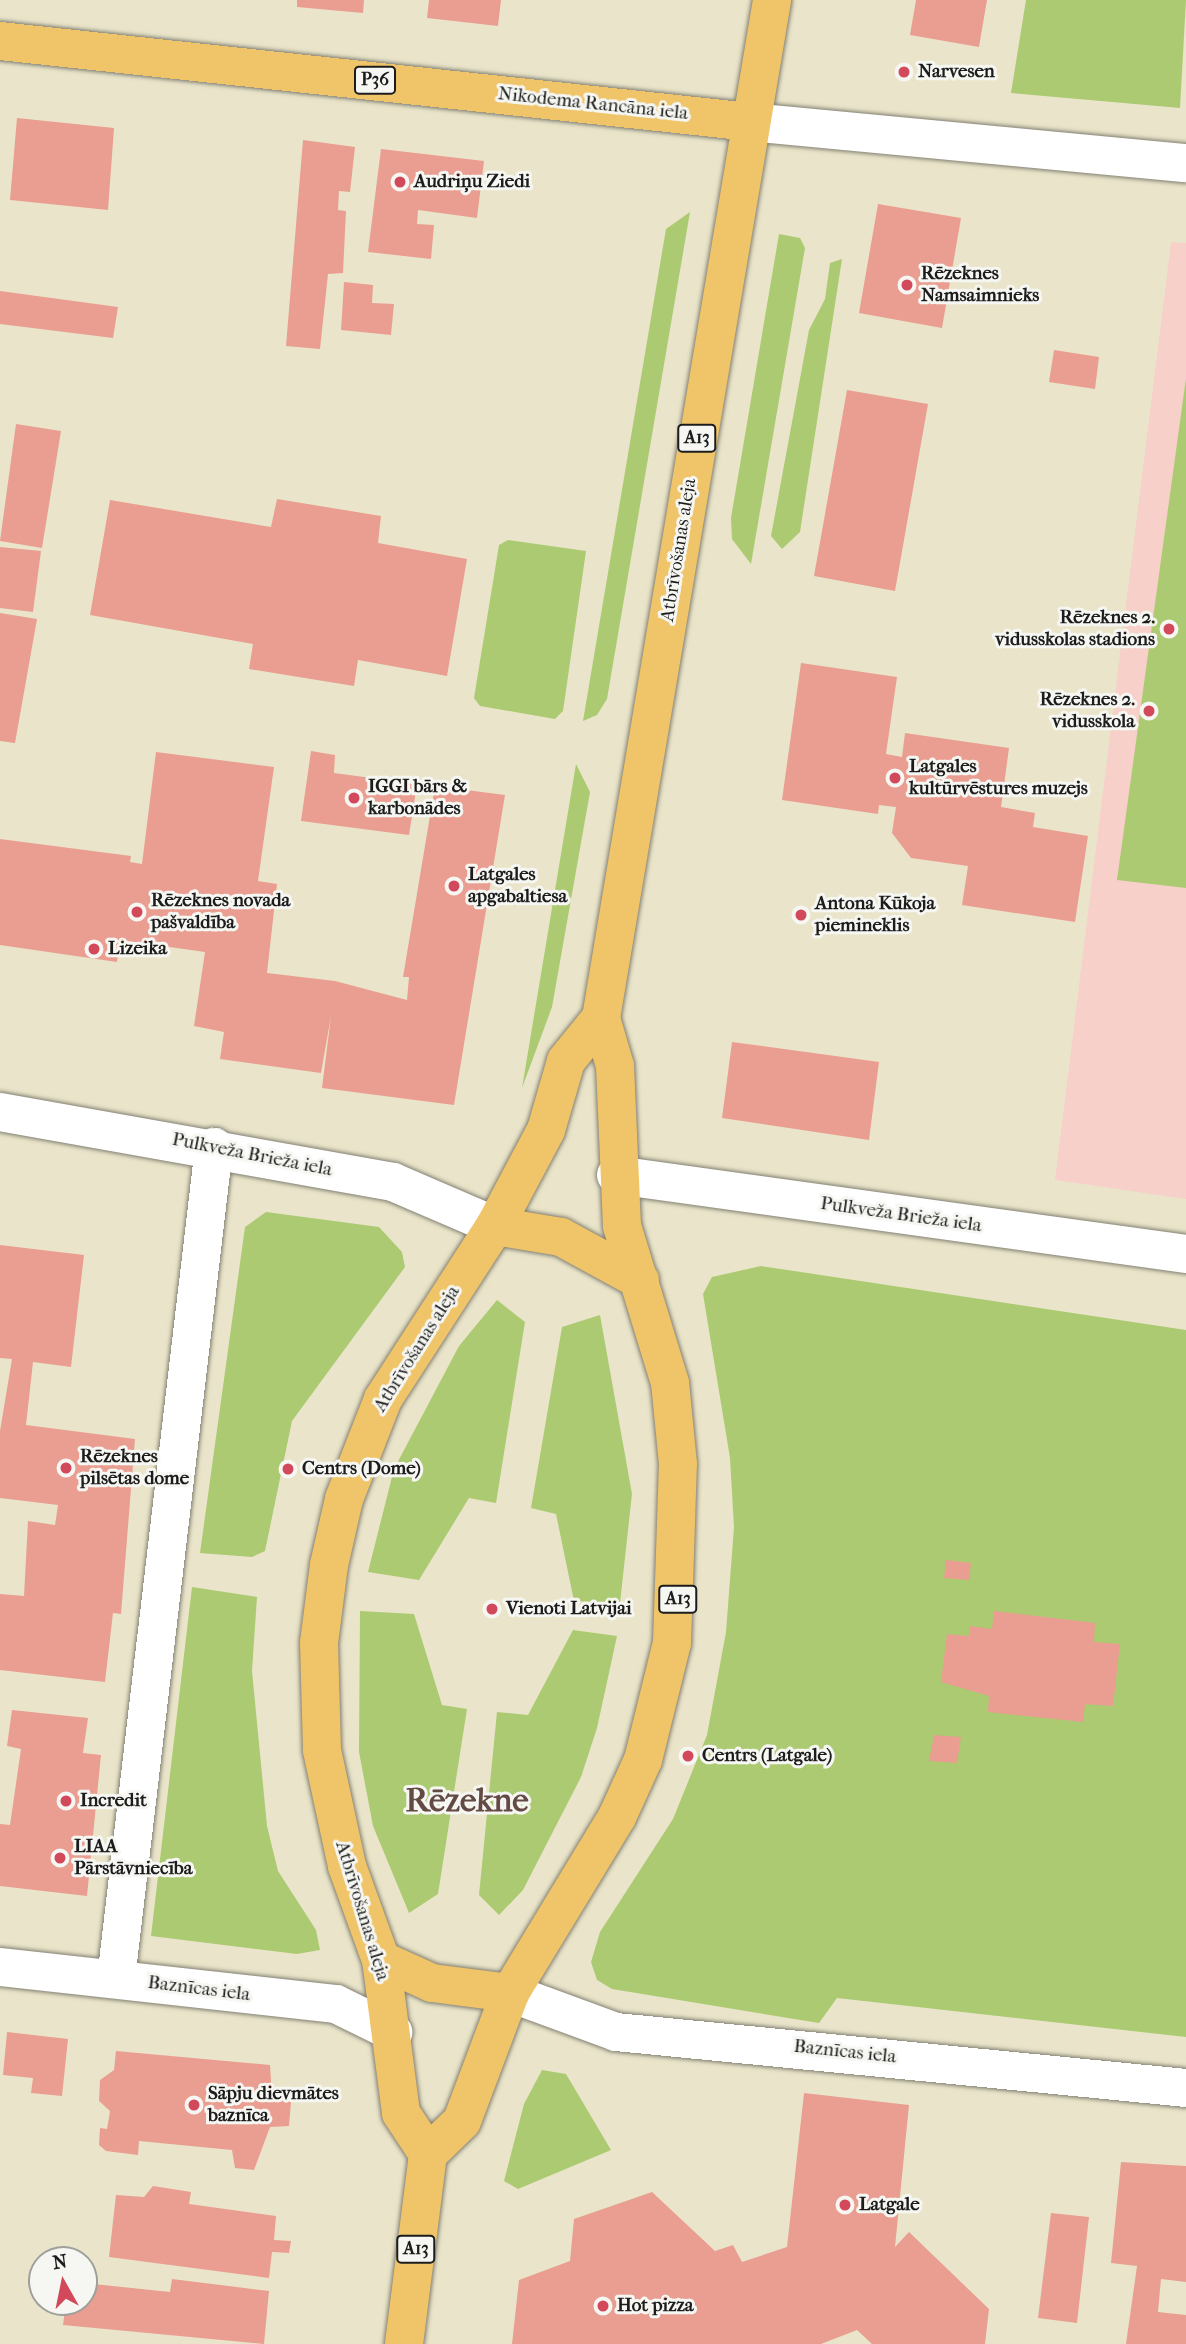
<!DOCTYPE html>
<html>
<head>
<meta charset="utf-8">
<style>
	body { margin:0 }
	#map { position:relative; width:1186px; height:2344px; overflow:hidden; background:#eae5ca; font-family:"IM FELL French Canon",serif }
	div>[style] { position:absolute }
	[style*='--x'] { left:calc(var(--x)*1px); top:calc(var(--y)*1px); width:calc(var(--w)*1px); rotate:calc(var(--a)*1deg) }
	.built>* { inset:0; background:#f7d0c9 }
	.green>* { inset:0; background:#acca71 }
	.building>* { inset:0; background:#e99e91 }
	.roads { filter:drop-shadow(0 0 2px #838073) drop-shadow(0 0 2px #838073) }
	.street>* { height:38px; margin:-19px; padding:0 19px; transform-origin:19px; border-radius:19px; background:#fff }
	.primary>* { height:38px; margin:-19px; padding:0 19px; transform-origin:19px; border-radius:19px; background:#f0c469 }
	.dots>* { width:19px; height:19px; translate:-50% -50%; box-sizing:border-box; border:4px solid #f6f6f2; border-radius:50% }
	span { translate:-50% -50%; white-space:nowrap; text-align:center; line-height:1.15; -webkit-text-stroke:6px #f6f6f2; paint-order:stroke }
	.shield-label span { padding:2px 5px; background:#f6f6f2; border:2px solid; border-radius:5px; -webkit-text-stroke-width:0 }
	.shield-label { font-size:18px; color:#1c1c1c; font-weight:700 }
	.poi-label { font-size:19px; color:#1c1c1c; font-weight:700 }
	.left { translate:0 -50%; text-align:left }
	.right { translate:-100% -50%; text-align:right }
	.street-label { font-size:19px; color:#1c1c1c }
	.town-label { font-size:33px; color:#644a45; font-weight:700 }
	.north { position:absolute; left:28px; top:2246px; width:70px; height:70px; box-sizing:border-box; background:#f6f6f2; border:2px solid #9f9f9c; border-radius:50%; rotate:351deg; font-size:19px; font-weight:700; line-height:28px; text-align:center; color:#1c1c1c }
	.north::after { content:''; display:block; margin:auto; width:24px; height:32px; background:#d1495b; clip-path:polygon(50% 0,100% 100%,50% 72%,0 100%) }
</style>
</head>
<body>
<div id="map">
	<div class="built">
		<i style="clip-path:polygon(1171px 242px,1186px 243px,1186px 1199px,1055px 1180px)"></i>
	</div>
	<div class="green">
		<i style="clip-path:polygon(1026px 0,1186px 0,1180px 108px,1011px 93px)"></i>
		<i style="clip-path:polygon(690px 212px,607px 699px,597px 715px,583px 721px,666px 229px)"></i>
		<i style="clip-path:polygon(779px 234px,800px 238px,805px 248px,751px 564px,732px 539px,731px 518px)"></i>
		<i style="clip-path:polygon(842px 259px,800px 532px,782px 549px,771px 536px,809px 330px,825px 299px,830px 263px)"></i>
		<i style="clip-path:polygon(1186px 378px,1186px 888px,1117px 880px)"></i>
		<i style="clip-path:polygon(508px 540px,586px 551px,563px 711px,555px 719px,480px 706px,474px 698px,499px 545px)"></i>
		<i style="clip-path:polygon(576px 764px,590px 792px,552px 1007px,522px 1088px)"></i>
		<i style="clip-path:polygon(266px 1212px,379px 1227px,402px 1252px,405px 1267px,292px 1421px,265px 1551px,252px 1557px,200px 1553px,245px 1227px)"></i>
		<i style="clip-path:polygon(761px 1266px,1186px 1330px,1186px 2037px,837px 1998px,819px 2023px,612px 1989px,597px 1980px,591px 1962px,600px 1932px,673px 1819px,707px 1735px,726px 1632px,734px 1527px,730px 1458px,703px 1294px,712px 1277px)"></i>
		<i style="clip-path:polygon(497px 1300px,525px 1322px,496px 1503px,469px 1498px,419px 1580px,368px 1572px,394px 1469px,459px 1346px)"></i>
		<i style="clip-path:polygon(600px 1315px,632px 1494px,620px 1603px,574px 1601px,556px 1514px,531px 1508px,562px 1327px)"></i>
		<i style="clip-path:polygon(192px 1587px,257px 1597px,252px 1671px,267px 1826px,278px 1871px,316px 1930px,320px 1950px,297px 1954px,151px 1936px)"></i>
		<i style="clip-path:polygon(360px 1611px,414px 1614px,442px 1705px,467px 1709px,438px 1894px,409px 1913px,373px 1826px,359px 1752px)"></i>
		<i style="clip-path:polygon(573px 1630px,617px 1636px,597px 1728px,581px 1777px,523px 1890px,499px 1915px,479px 1895px,497px 1712px,528px 1715px)"></i>
		<i style="clip-path:polygon(542px 2070px,566px 2074px,611px 2150px,518px 2189px,504px 2181px,524px 2104px)"></i>
	</div>
	<div class="building">
		<i style="clip-path:polygon(297px 0,364px 0,363px 13px,297px 7px)"></i>
		<i style="clip-path:polygon(429px 0,501px 0,498px 26px,427px 18px)"></i>
		<i style="clip-path:polygon(916px 0,987px 0,979px 47px,910px 35px)"></i>
		<i style="clip-path:polygon(17px 118px,114px 128px,108px 210px,10px 200px)"></i>
		<i style="clip-path:polygon(303px 140px,355px 147px,350px 192px,339px 191px,338px 210px,346px 211px,343px 273px,328px 274px,320px 349px,286px 346px)"></i>
		<i style="clip-path:polygon(381px 149px,484px 161px,477px 218px,418px 210px,417px 224px,434px 225px,431px 259px,368px 252px)"></i>
		<i style="clip-path:polygon(878px 204px,961px 218px,942px 328px,859px 313px)"></i>
		<i style="clip-path:polygon(344px 282px,373px 285px,372px 303px,394px 304px,391px 335px,341px 330px)"></i>
		<i style="clip-path:polygon(0 291px,118px 307px,113px 338px,0 324px)"></i>
		<i style="clip-path:polygon(1054px 350px,1099px 357px,1095px 389px,1049px 382px)"></i>
		<i style="clip-path:polygon(847px 390px,928px 404px,895px 591px,814px 576px)"></i>
		<i style="clip-path:polygon(16px 424px,61px 431px,42px 548px,0 541px)"></i>
		<i style="clip-path:polygon(277px 499px,381px 516px,378px 543px,467px 559px,447px 676px,358px 660px,354px 686px,249px 669px,253px 644px,90px 615px,110px 500px,271px 527px)"></i>
		<i style="clip-path:polygon(0 547px,41px 551px,33px 612px,0 608px)"></i>
		<i style="clip-path:polygon(0 613px,37px 619px,15px 743px,0 741px)"></i>
		<i style="clip-path:polygon(801px 663px,897px 677px,886px 754px,902px 757px,905px 733px,1009px 748px,1001px 807px,1035px 813px,1033px 827px,1088px 836px,1075px 922px,962px 905px,968px 866px,911px 858px,892px 833px,896px 807px,879px 805px,878px 814px,782px 800px)"></i>
		<i style="clip-path:polygon(311px 751px,335px 755px,334px 773px,417px 784px,409px 835px,301px 821px)"></i>
		<i style="clip-path:polygon(156px 752px,274px 767px,258px 881px,277px 884px,267px 973px,335px 981px,407px 1000px,409px 977px,403px 977px,435px 786px,505px 795px,454px 1105px,322px 1088px,331px 1016px,321px 1073px,220px 1059px,224px 1032px,194px 1026px,205px 952px,120px 940px,117px 962px,0 945px,0 839px,131px 856px,130px 862px,142px 864px)"></i>
		<i style="clip-path:polygon(732px 1042px,879px 1062px,869px 1140px,722px 1118px)"></i>
		<i style="clip-path:polygon(0 1245px,84px 1255px,71px 1367px,33px 1362px,26px 1425px,135px 1439px,121px 1614px,113px 1613px,105px 1682px,0 1670px,0 1594px,24px 1596px,28px 1521px,55px 1525px,58px 1505px,0 1498px,0 1431px,12px 1359px,0 1358px)"></i>
		<i style="clip-path:polygon(946px 1560px,971px 1563px,969px 1580px,944px 1578px)"></i>
		<i style="clip-path:polygon(994px 1611px,1095px 1623px,1094px 1642px,1120px 1644px,1113px 1706px,1085px 1704px,1083px 1722px,988px 1712px,989px 1696px,941px 1682px,947px 1634px,969px 1636px,970px 1626px,992px 1629px)"></i>
		<i style="clip-path:polygon(12px 1710px,88px 1718px,83px 1753px,101px 1755px,87px 1896px,0 1886px,0 1824px,10px 1825px,21px 1749px,7px 1746px)"></i>
		<i style="clip-path:polygon(934px 1735px,961px 1737px,957px 1763px,929px 1761px)"></i>
		<i style="clip-path:polygon(7px 2032px,68px 2039px,62px 2096px,31px 2093px,33px 2078px,3px 2075px)"></i>
		<i style="clip-path:polygon(116px 2051px,270px 2065px,272px 2097px,291px 2102px,289px 2126px,270px 2127px,254px 2170px,235px 2168px,232px 2150px,139px 2141px,138px 2155px,106px 2151px,99px 2145px,100px 2128px,107px 2129px,110px 2111px,99px 2101px,100px 2080px,114px 2070px)"></i>
		<i style="clip-path:polygon(804px 2093px,909px 2105px,895px 2247px,909px 2232px,989px 2309px,985px 2344px,872px 2344px,857px 2330px,821px 2344px,512px 2344px,519px 2280px,570px 2261px,574px 2219px,652px 2192px,715px 2251px,733px 2245px,742px 2262px,787px 2247px)"></i>
		<i style="clip-path:polygon(1121px 2162px,1186px 2166px,1186px 2282px,1161px 2279px,1158px 2312px,1186px 2315px,1186px 2344px,1126px 2344px,1137px 2266px,1111px 2263px)"></i>
		<i style="clip-path:polygon(153px 2186px,191px 2192px,189px 2204px,276px 2216px,274px 2240px,291px 2241px,289px 2253px,272px 2252px,269px 2278px,109px 2257px,116px 2195px,144px 2197px)"></i>
		<i style="clip-path:polygon(1051px 2213px,1089px 2217px,1077px 2323px,1038px 2318px)"></i>
		<i style="clip-path:polygon(172px 2279px,269px 2291px,264px 2344px,63px 2325px,66px 2302px,84px 2302px,84px 2283px,170px 2292px)"></i>
	</div>
	<div class="roads">
		<div class="street">
			<i style="--x:750;--y:122;--w:438;--a:5.4"></i>
			<i style="--x:0;--y:1112;--w:399;--a:10.1"></i>
			<i style="--x:393;--y:1182;--w:111;--a:23.3"></i>
			<i style="--x:616;--y:1175;--w:575;--a:7.89"></i>
			<i style="--x:0;--y:1967;--w:338;--a:6.3"></i>
			<i style="--x:336;--y:2004;--w:64;--a:26.2"></i>
			<i style="--x:116;--y:1979;--w:838;--a:-83.28"></i>
			<i style="--x:510;--y:1993;--w:113;--a:20.2"></i>
			<i style="--x:616;--y:2032;--w:573;--a:5.61"></i>
		</div>
		<div class="primary">
			<i style="--x:0;--y:41;--w:754;--a:6.16"></i>
			<i style="--x:495;--y:1226;--w:67;--a:9.5"></i>
			<i style="--x:561;--y:1237;--w:90;--a:28.6"></i>
			<i style="--x:381;--y:1960;--w:56;--a:24.3"></i>
			<i style="--x:432;--y:1983;--w:79;--a:7.3"></i>
			<i style="--x:428;--y:2154;--w:49;--a:-123.4"></i>
			<i style="--x:401;--y:2113;--w:154;--a:-97.4"></i>
			<i style="--x:381;--y:1960;--w:100;--a:-109.9"></i>
			<i style="--x:347;--y:1866;--w:119;--a:-102.2"></i>
			<i style="--x:322;--y:1750;--w:107;--a:-91.6"></i>
			<i style="--x:319;--y:1643;--w:79;--a:-82.7"></i>
			<i style="--x:329;--y:1565;--w:68;--a:-77.2"></i>
			<i style="--x:344;--y:1499;--w:107;--a:-68.7"></i>
			<i style="--x:383;--y:1399;--w:206;--a:-57.1"></i>
			<i style="--x:495;--y:1226;--w:109;--a:-62"></i>
			<i style="--x:546;--y:1130;--w:72;--a:-73.8"></i>
			<i style="--x:566;--y:1061;--w:55;--a:-50.9"></i>
			<i style="--x:404;--y:2344;--w:192;--a:-82.8"></i>
			<i style="--x:428;--y:2154;--w:47;--a:-44.1"></i>
			<i style="--x:462;--y:2121;--w:137;--a:-69.4"></i>
			<i style="--x:510;--y:1993;--w:206;--a:-58.7"></i>
			<i style="--x:617;--y:1817;--w:63;--a:-65.5"></i>
			<i style="--x:643;--y:1760;--w:121;--a:-76.1"></i>
			<i style="--x:672;--y:1643;--w:179;--a:-88.1"></i>
			<i style="--x:678;--y:1464;--w:81;--a:-95.6"></i>
			<i style="--x:670;--y:1383;--w:164;--a:-107"></i>
			<i style="--x:622;--y:1226;--w:160;--a:-92.5"></i>
			<i style="--x:615;--y:1066;--w:50;--a:-106.3"></i>
			<i style="--x:601;--y:1018;--w:1032;--a:-80.46"></i>
		</div>
	</div>
	<div class="dots">
		<i style="left:904px;top:72px;background:#d1495b"></i>
		<i style="left:400px;top:182px;background:#d1495b"></i>
		<i style="left:907px;top:285px;background:#d1495b"></i>
		<i style="left:1169px;top:629px;background:#d1495b"></i>
		<i style="left:1149px;top:711px;background:#d1495b"></i>
		<i style="left:895px;top:778px;background:#d1495b"></i>
		<i style="left:354px;top:798px;background:#d1495b"></i>
		<i style="left:454px;top:886px;background:#d1495b"></i>
		<i style="left:137px;top:912px;background:#d1495b"></i>
		<i style="left:801px;top:915px;background:#d1495b"></i>
		<i style="left:94px;top:949px;background:#d1495b"></i>
		<i style="left:66px;top:1468px;background:#d1495b"></i>
		<i style="left:288px;top:1469px;background:#d1495b"></i>
		<i style="left:492px;top:1609px;background:#d1495b"></i>
		<i style="left:688px;top:1756px;background:#d1495b"></i>
		<i style="left:66px;top:1801px;background:#d1495b"></i>
		<i style="left:60px;top:1858px;background:#d1495b"></i>
		<i style="left:194px;top:2105px;background:#d1495b"></i>
		<i style="left:845px;top:2205px;background:#d1495b"></i>
		<i style="left:603px;top:2306px;background:#d1495b"></i>
	</div>
	<div class="shield-label">
		<span style="left:375px;top:80px">P36</span>
		<span style="left:697px;top:438px">A13</span>
		<span style="left:678px;top:1599px">A13</span>
		<span style="left:416px;top:2249px">A13</span>
	</div>
	<div class="poi-label">
		<span class="left" style="left:918px;top:72px">Narvesen</span>
		<span class="left" style="left:414px;top:182px">Audriņu Ziedi</span>
		<span class="left" style="left:921px;top:285px">Rēzeknes<br>Namsaimnieks</span>
		<span class="right" style="left:1155px;top:629px">Rēzeknes 2.<br>vidusskolas stadions</span>
		<span class="right" style="left:1135px;top:711px">Rēzeknes 2.<br>vidusskola</span>
		<span class="left" style="left:909px;top:778px">Latgales<br>kultūrvēstures muzejs</span>
		<span class="left" style="left:368px;top:798px">IGGI bārs &amp;<br>karbonādes</span>
		<span class="left" style="left:468px;top:886px">Latgales<br>apgabaltiesa</span>
		<span class="left" style="left:151px;top:912px">Rēzeknes novada<br>pašvaldība</span>
		<span class="left" style="left:815px;top:915px">Antona Kūkoja<br>piemineklis</span>
		<span class="left" style="left:108px;top:949px">Lizeika</span>
		<span class="left" style="left:80px;top:1468px">Rēzeknes<br>pilsētas dome</span>
		<span class="left" style="left:302px;top:1469px">Centrs (Dome)</span>
		<span class="left" style="left:506px;top:1609px">Vienoti Latvijai</span>
		<span class="left" style="left:702px;top:1756px">Centrs (Latgale)</span>
		<span class="left" style="left:80px;top:1801px">Incredit</span>
		<span class="left" style="left:74px;top:1858px">LIAA<br>Pārstāvniecība</span>
		<span class="left" style="left:208px;top:2105px">Sāpju dievmātes<br>baznīca</span>
		<span class="left" style="left:859px;top:2205px">Latgale</span>
		<span class="left" style="left:617px;top:2306px">Hot pizza</span>
	</div>
	<div class="street-label">
		<span style="left:593px;top:104px;rotate:6deg">Nikodema Rancāna iela</span>
		<span style="left:679px;top:550px;rotate:-81deg">Atbrīvošanas aleja</span>
		<span style="left:252px;top:1155px;rotate:11deg">Pulkveža Brieža iela</span>
		<span style="left:901px;top:1215px;rotate:8deg">Pulkveža Brieža iela</span>
		<span style="left:417px;top:1349px;rotate:-58deg">Atbrīvošanas aleja</span>
		<span style="left:362px;top:1911px;rotate:73deg">Atbrīvošanas aleja</span>
		<span style="left:199px;top:1989px;rotate:7deg">Baznīcas iela</span>
		<span style="left:845px;top:2052px;rotate:6deg">Baznīcas iela</span>
	</div>
	<div class="town-label">
		<span style="left:467px;top:1801px">Rēzekne</span>
	</div>
	<div class="north">N</div>
</div>
</body>
</html>
